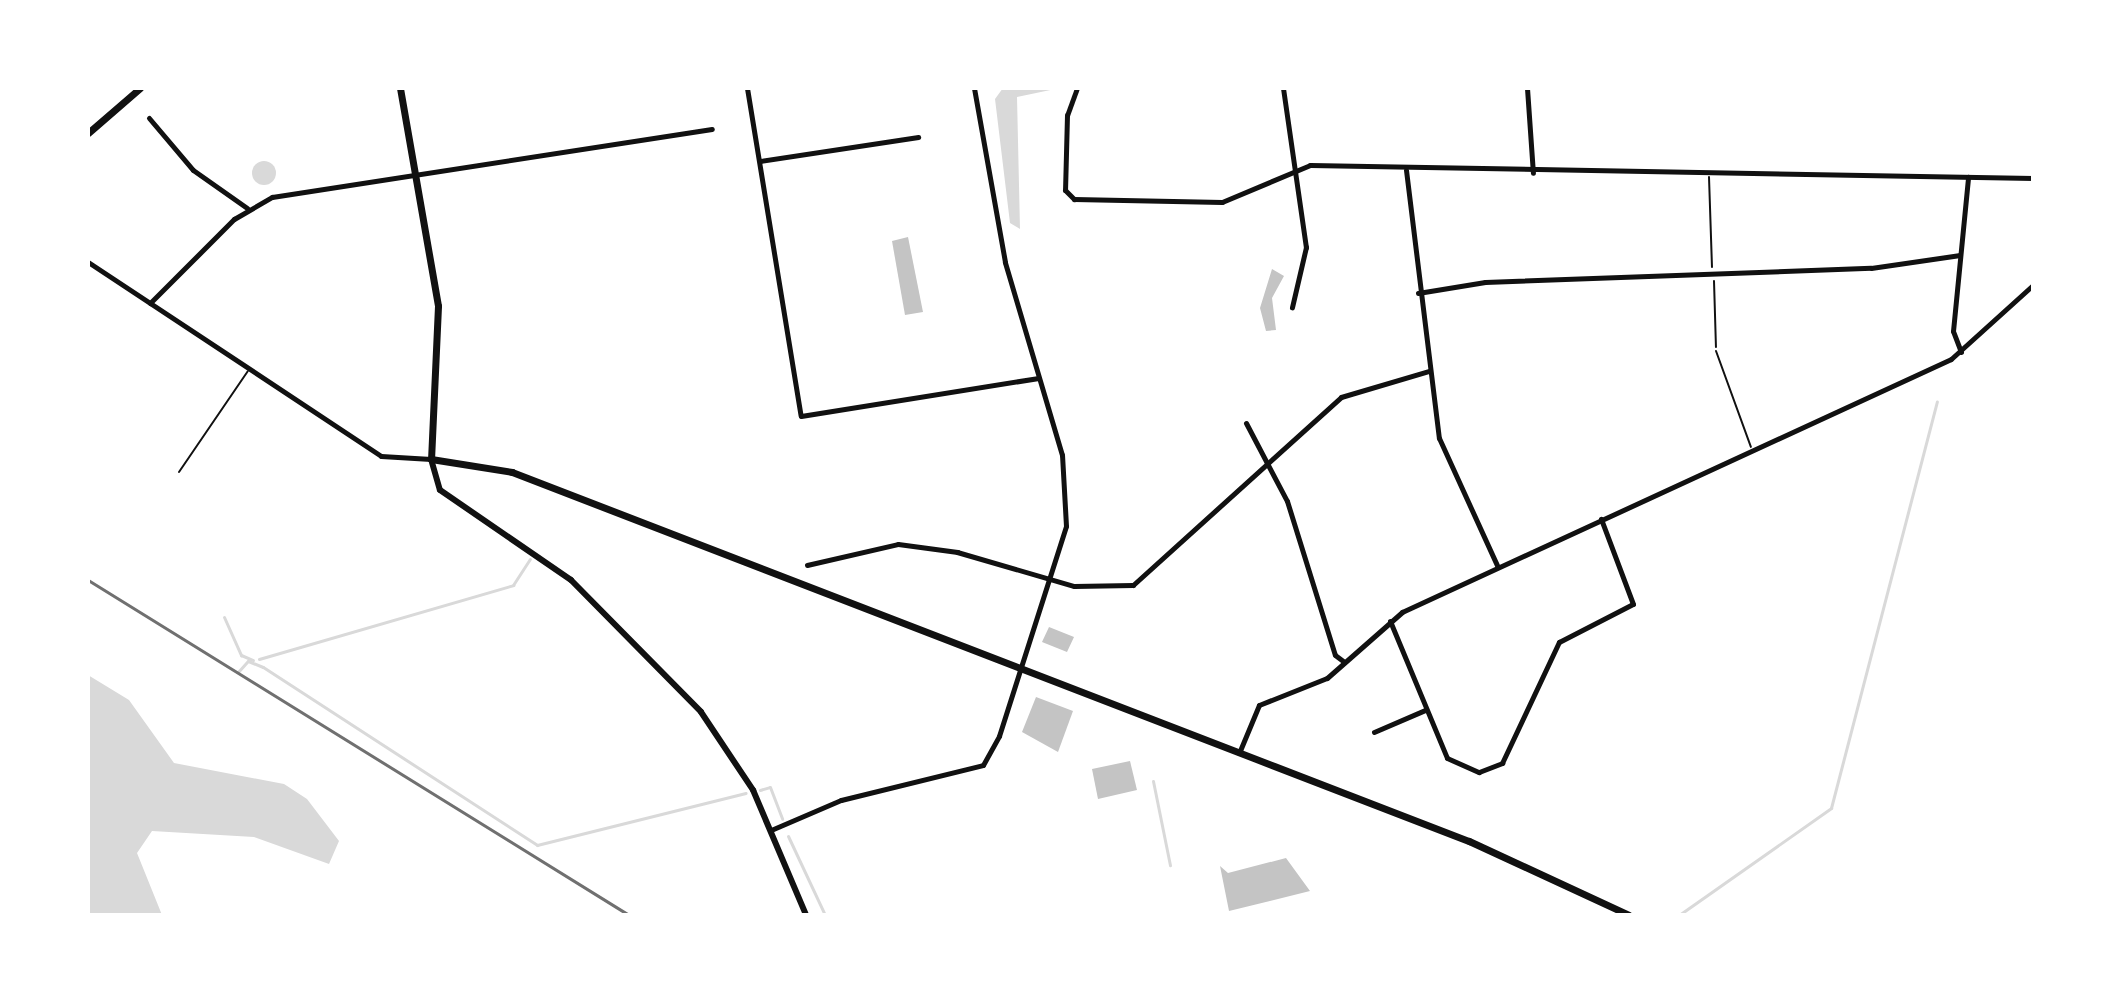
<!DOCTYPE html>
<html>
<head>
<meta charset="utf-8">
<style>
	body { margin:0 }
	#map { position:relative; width:2121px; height:1003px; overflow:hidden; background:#fff; font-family:Manrope,sans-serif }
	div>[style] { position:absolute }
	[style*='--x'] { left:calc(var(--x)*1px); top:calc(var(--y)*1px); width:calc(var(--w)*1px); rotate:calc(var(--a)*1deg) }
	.water>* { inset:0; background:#d9d9d9 }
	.round { border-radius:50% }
	.stream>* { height:3px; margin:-1.5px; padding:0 1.5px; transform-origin:1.5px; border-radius:1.5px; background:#d9d9d9 }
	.building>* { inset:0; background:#c4c4c4 }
	.path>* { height:2px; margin:-1px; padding:0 1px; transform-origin:1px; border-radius:1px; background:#111 }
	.service>* { height:2px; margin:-1px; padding:0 1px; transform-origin:1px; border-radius:1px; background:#111 }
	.minor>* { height:5px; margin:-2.5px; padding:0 2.5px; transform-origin:2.5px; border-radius:2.5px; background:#111 }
	.tertiary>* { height:6px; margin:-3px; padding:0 3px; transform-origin:3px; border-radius:3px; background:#111 }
	.secondary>* { height:7px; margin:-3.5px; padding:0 3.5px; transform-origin:3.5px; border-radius:3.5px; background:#111 }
	.rail>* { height:3px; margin:-1.5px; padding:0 1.5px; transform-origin:1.5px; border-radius:1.5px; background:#707070 }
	span { translate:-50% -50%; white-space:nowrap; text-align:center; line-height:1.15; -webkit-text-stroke:6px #fff; paint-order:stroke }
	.frame { position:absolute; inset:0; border:90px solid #fff; pointer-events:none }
</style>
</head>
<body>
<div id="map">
	<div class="water">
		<i style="clip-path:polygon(1003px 88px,1060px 88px,1017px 97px,1020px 229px,1010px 223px,995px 99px)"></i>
		<i class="round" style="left:252px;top:161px;width:24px;height:24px"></i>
		<i style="clip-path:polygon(88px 675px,129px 700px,174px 763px,284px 784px,307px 799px,339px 841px,329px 864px,254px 837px,152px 831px,137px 853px,162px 915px,88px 915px)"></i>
	</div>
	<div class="stream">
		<i style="--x:224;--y:617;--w:42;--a:65.9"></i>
		<i style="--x:241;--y:655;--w:13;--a:23"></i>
		<i style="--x:259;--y:659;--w:265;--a:-16.2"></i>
		<i style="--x:513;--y:585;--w:31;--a:-57"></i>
		<i style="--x:238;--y:672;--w:15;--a:-48"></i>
		<i style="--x:248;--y:661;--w:16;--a:22"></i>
		<i style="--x:263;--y:667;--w:327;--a:33"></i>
		<i style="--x:537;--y:845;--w:215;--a:-14"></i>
		<i style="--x:1153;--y:781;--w:86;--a:78.6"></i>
		<i style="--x:760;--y:790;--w:10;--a:-17"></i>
		<i style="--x:770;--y:787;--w:34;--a:69"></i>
		<i style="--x:788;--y:836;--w:87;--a:64.9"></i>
		<i style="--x:1679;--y:915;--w:186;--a:-35.1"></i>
		<i style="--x:1831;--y:808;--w:420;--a:-75.4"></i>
	</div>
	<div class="building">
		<i style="clip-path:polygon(908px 237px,923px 312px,905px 315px,892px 241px)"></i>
		<i style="clip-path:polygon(1272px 269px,1284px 276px,1272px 298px,1276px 330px,1266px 331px,1260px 308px)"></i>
		<i style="clip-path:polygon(1049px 627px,1074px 637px,1067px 652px,1042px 642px)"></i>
		<i style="clip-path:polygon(1036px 697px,1073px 711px,1058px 752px,1022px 732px)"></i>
		<i style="clip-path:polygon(1130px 761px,1137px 790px,1098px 799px,1092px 769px)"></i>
		<i style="clip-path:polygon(1286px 858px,1310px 891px,1229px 911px,1220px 866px,1228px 873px)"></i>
	</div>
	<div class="path">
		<i style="--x:1709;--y:177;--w:90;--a:88.1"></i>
		<i style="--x:1714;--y:281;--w:66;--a:88.3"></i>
	</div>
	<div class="service">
		<i style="--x:1716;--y:351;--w:102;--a:70"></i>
		<i style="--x:179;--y:472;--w:122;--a:-55.7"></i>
	</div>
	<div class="minor">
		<i style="--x:747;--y:88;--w:332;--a:80.7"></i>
		<i style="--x:801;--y:416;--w:239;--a:-9.1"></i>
		<i style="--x:1077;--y:88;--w:29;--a:110"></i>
		<i style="--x:1067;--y:115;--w:75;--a:91.5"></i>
		<i style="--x:1065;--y:190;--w:13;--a:45"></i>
		<i style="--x:1074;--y:199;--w:148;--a:1.2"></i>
		<i style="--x:1222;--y:202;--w:95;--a:-22.8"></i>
		<i style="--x:1310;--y:165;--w:723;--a:1.03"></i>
		<i style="--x:1283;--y:88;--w:161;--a:81.8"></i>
		<i style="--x:1306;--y:247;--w:62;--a:103.1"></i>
		<i style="--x:1527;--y:88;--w:85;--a:86"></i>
		<i style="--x:149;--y:118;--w:68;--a:49.8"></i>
		<i style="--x:193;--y:170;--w:66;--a:35.1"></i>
		<i style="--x:760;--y:161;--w:160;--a:-8.6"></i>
		<i style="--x:1406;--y:170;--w:270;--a:83"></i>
		<i style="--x:1439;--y:438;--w:140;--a:65.5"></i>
		<i style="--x:88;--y:262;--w:351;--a:33.5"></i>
		<i style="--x:381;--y:456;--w:50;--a:3.4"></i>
		<i style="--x:1418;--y:293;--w:68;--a:-9.3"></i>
		<i style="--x:1485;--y:282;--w:386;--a:-2.1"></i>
		<i style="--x:1871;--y:268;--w:90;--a:-8.3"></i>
		<i style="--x:150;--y:303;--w:119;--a:-45"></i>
		<i style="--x:234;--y:219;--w:44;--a:-30.1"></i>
		<i style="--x:272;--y:197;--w:445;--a:-8.8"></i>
		<i style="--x:1961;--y:352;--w:22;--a:-111"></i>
		<i style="--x:1953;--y:331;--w:155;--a:-84.4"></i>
		<i style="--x:1246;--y:423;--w:88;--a:62.3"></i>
		<i style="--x:1287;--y:501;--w:161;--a:72.7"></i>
		<i style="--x:1335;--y:655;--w:10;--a:37"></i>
		<i style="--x:807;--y:565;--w:93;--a:-13"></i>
		<i style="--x:898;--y:544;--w:60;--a:7.7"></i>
		<i style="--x:957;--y:552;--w:122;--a:16.2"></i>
		<i style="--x:1074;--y:586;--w:59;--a:-1"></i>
		<i style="--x:1133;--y:585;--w:280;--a:-42.1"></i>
		<i style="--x:1341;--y:397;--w:92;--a:-16.5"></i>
		<i style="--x:1390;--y:621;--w:148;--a:67.4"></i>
		<i style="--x:1447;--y:758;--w:35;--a:24"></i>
		<i style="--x:1479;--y:772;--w:25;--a:-21"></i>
		<i style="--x:1502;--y:763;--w:134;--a:-64.8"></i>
		<i style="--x:1559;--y:642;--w:83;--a:-27.2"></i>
		<i style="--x:1633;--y:604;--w:91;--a:-110.6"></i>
		<i style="--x:1374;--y:732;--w:56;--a:-23.3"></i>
		<i style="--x:1239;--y:753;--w:52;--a:-67.4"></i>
		<i style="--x:1259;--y:705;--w:73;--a:-21.7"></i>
		<i style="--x:1327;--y:678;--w:100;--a:-41.3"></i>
		<i style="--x:1402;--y:612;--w:604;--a:-24.74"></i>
		<i style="--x:1951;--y:359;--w:110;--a:-42.1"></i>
		<i style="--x:771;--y:830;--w:76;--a:-23.2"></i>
		<i style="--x:841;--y:800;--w:146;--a:-13.8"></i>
		<i style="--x:983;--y:765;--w:33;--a:-61"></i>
		<i style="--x:999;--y:736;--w:220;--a:-72.3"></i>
		<i style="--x:1066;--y:526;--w:71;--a:-93.2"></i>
		<i style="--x:1062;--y:455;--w:201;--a:-106.5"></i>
		<i style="--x:1005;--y:262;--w:177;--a:-100.1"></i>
	</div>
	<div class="tertiary">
		<i style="--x:431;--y:459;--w:32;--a:74"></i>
		<i style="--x:440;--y:490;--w:159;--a:34.5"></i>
		<i style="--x:571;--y:580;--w:185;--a:45.4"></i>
		<i style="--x:701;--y:712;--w:94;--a:56.3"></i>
		<i style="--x:753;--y:790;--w:136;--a:67"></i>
	</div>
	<div class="secondary">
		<i style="--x:400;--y:88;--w:221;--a:80.1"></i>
		<i style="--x:438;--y:306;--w:153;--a:92.6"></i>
		<i style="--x:431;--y:459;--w:82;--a:9.1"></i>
		<i style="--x:512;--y:472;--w:1026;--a:21.09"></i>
		<i style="--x:1469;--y:841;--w:176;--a:24.8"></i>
		<i style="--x:88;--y:133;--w:69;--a:-40.9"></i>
	</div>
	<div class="rail">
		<i style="--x:88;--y:580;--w:636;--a:31.77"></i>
	</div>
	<div class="frame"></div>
</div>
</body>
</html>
